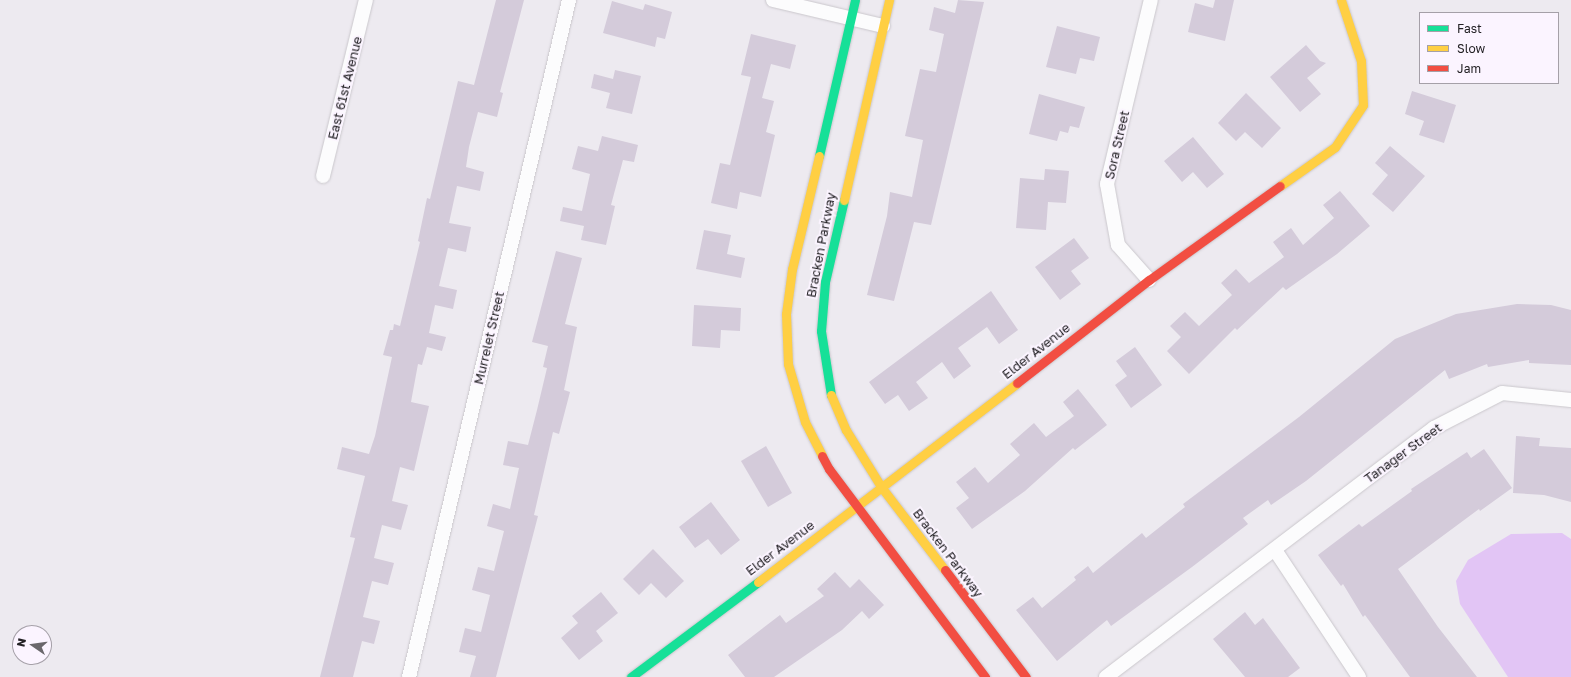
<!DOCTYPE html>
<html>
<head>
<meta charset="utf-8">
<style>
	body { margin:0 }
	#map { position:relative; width:1571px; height:677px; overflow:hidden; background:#edeaf0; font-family:"Golos Text",sans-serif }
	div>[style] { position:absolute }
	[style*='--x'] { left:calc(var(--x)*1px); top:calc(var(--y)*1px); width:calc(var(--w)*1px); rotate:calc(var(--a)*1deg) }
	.water>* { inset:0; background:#e2c5f5 }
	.building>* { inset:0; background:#d4cbda }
	.roads { filter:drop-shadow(0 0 1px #cac7cc) drop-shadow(0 0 1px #cac7cc) }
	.street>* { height:14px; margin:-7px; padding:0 7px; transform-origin:7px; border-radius:7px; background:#fcfcfd }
	.fast>* { height:9px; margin:-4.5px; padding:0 4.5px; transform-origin:4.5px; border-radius:4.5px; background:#16e098 }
	.slow>* { height:9px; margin:-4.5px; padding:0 4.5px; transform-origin:4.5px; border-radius:4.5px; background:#ffcf43 }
	.jam>* { height:9px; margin:-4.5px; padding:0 4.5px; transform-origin:4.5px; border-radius:4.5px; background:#f24e42 }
	span { translate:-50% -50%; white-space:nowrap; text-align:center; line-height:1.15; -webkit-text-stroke:4px #fbf4ff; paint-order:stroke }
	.street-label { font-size:13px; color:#232125 }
	.legend { position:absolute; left:1419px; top:12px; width:140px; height:72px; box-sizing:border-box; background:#fbf4ff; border:1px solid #a5a0a8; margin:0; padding:5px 7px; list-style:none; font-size:12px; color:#232125 }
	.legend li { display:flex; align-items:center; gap:8px; height:20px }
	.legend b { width:20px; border:1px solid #a5a0a8 }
	.north { position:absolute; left:12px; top:625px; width:40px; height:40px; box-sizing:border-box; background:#fbf4ff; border:1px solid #a5a0a8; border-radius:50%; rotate:283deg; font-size:11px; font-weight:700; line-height:16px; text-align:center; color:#232125 }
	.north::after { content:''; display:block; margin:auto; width:14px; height:18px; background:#6a676c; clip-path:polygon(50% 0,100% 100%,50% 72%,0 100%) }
</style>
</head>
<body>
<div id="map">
	<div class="water">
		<i style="clip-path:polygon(1562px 533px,1571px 539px,1571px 677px,1508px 677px,1460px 604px,1456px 581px,1468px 560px,1511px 534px)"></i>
	</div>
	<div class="building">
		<i style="clip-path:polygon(496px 0,524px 0,500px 92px,503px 93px,497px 117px,478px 112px,469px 147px,466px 167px,484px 172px,480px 191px,457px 186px,449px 223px,471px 227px,466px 252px,448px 248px,439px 286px,457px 290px,453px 309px,435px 305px,429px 333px,446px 337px,442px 351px,427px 347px,422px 365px,418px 364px,411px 402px,429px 406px,414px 471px,400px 467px,392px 501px,408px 505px,401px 530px,382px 525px,374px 558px,394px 563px,388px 585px,372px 581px,363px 617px,380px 621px,374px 644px,362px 641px,353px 677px,320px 677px,355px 538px,350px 537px,365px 476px,337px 469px,342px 447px,369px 454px,375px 436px,392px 357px,383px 355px,390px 330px,393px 330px,394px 324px,400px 326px,420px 242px,418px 241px,427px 198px,430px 199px,458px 81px,474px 85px)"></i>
		<i style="clip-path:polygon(958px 0,984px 2px,931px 225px,914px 222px,894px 301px,867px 295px,887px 216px,890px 192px,912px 197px,923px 140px,905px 136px,920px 69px,936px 72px,944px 34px,929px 30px,934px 7px,955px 13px)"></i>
		<i style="clip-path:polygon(1215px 0,1234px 0,1225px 41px,1188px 32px,1195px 3px,1213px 8px)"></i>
		<i style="clip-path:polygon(612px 1px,643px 10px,645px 4px,672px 12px,665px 39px,657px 37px,655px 47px,603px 33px)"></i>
		<i style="clip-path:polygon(1057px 26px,1100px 37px,1094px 61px,1080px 58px,1076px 74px,1046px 67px)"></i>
		<i style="clip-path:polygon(751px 34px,796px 45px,790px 69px,771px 64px,762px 98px,774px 101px,766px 132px,775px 135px,761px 197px,740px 192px,737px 209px,711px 203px,720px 163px,730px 165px,751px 77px,741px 75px)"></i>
		<i style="clip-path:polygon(1306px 45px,1320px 61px,1326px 63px,1307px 78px,1321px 94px,1300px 112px,1270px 77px)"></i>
		<i style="clip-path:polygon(615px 70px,641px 76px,632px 114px,606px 108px,610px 93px,591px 88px,594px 74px,613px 79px)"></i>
		<i style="clip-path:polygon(1412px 91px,1456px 105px,1444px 143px,1419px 135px,1424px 121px,1405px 114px)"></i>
		<i style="clip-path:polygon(1246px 93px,1281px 128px,1262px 148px,1245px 132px,1236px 141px,1218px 123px)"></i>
		<i style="clip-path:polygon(1039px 94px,1085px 107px,1079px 128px,1070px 126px,1068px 133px,1060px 131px,1057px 141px,1029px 134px)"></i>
		<i style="clip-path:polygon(602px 136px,638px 145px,634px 162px,623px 160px,611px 205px,615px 206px,606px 245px,581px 240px,584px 226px,560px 221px,563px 207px,582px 211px,590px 174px,572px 169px,578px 146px,598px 151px)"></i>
		<i style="clip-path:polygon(1193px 137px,1224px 174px,1207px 188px,1193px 172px,1182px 182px,1164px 161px)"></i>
		<i style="clip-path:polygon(1390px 146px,1425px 176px,1393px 212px,1372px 194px,1388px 175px,1375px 163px)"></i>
		<i style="clip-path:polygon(1045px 169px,1069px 171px,1066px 203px,1048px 202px,1046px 230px,1016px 228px,1020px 178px,1044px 180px)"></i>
		<i style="clip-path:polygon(1340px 191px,1370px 226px,1337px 254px,1286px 290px,1283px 287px,1237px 330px,1235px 328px,1189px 374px,1167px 351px,1181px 337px,1170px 326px,1185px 312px,1199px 326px,1232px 295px,1221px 283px,1236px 269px,1249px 283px,1284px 257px,1273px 242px,1291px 228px,1303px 245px,1334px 218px,1323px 205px)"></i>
		<i style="clip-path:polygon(704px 230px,731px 235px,727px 254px,745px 258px,741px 278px,696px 269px)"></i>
		<i style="clip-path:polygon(1074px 238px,1089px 258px,1071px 271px,1081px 284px,1060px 300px,1035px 267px)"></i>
		<i style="clip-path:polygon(556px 251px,582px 258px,565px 324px,577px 327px,564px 390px,570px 392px,559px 434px,553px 432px,534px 515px,538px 516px,496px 677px,470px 677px,476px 656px,459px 652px,465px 628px,481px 632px,490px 595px,472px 590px,478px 567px,494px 571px,504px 531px,487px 526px,493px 504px,510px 509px,519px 468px,503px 465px,508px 441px,528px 445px,537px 410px,547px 368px,543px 367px,548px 346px,532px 342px)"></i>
		<i style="clip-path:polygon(991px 291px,1018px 330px,999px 344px,987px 327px,958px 348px,971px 366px,954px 379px,942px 362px,916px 382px,928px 398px,909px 411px,898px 395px,885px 404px,869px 382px)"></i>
		<i style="clip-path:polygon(1517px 304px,1551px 305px,1571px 310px,1571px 365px,1529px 363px,1529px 360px,1488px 367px,1487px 364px,1449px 379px,1445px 370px,1306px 481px,1271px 505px,1268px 500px,1243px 518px,1248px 524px,1192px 567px,1111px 626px,1107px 620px,1057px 661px,1016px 610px,1033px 597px,1042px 608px,1076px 580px,1074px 577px,1088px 566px,1093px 573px,1142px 533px,1146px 538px,1185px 507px,1183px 504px,1299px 417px,1395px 339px,1456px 314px)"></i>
		<i style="clip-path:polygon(694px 305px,741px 308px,740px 331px,721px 330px,720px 348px,692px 346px)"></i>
		<i style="clip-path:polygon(1135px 347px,1162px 385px,1131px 408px,1115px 385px,1127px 376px,1116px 361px)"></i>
		<i style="clip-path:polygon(1078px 389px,1107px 425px,1075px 450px,1073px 448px,1025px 491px,972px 529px,956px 508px,969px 498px,956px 482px,975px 467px,988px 483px,1020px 455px,1010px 444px,1034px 423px,1046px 437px,1074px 416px,1063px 402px)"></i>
		<i style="clip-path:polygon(1516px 436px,1540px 438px,1539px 446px,1571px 448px,1571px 502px,1544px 495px,1513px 493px)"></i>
		<i style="clip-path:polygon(766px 446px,792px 493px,768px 507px,741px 461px)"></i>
		<i style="clip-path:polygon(1484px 449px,1512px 488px,1480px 511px,1479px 509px,1398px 569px,1438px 627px,1477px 677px,1410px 677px,1365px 615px,1363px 617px,1343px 584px,1341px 586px,1318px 555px,1359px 524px,1362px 527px,1412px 491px,1411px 489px,1467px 452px,1471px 458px)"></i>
		<i style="clip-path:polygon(711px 502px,740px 540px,721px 555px,708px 539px,695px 548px,679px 527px)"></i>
		<i style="clip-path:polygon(653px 549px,684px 581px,666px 598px,651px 583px,639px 595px,623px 579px)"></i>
		<i style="clip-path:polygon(835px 572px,850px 588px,859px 579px,884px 605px,869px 619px,862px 611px,842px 630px,774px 677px,745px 677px,728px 655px,780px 615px,786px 623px,824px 596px,817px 589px)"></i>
		<i style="clip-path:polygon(601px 592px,618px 613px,596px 631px,603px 641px,579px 660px,561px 638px,578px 623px,572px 616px)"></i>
		<i style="clip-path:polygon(1245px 612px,1255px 625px,1263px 618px,1300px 668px,1288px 677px,1245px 677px,1213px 639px)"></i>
	</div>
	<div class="roads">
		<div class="street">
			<i style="--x:773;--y:0;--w:113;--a:13.3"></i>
			<i style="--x:323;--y:176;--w:181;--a:-76.3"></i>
			<i style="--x:1149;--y:280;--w:47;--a:-131.5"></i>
			<i style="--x:1118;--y:245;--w:62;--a:-100.2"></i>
			<i style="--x:1107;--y:184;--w:189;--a:-76.6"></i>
			<i style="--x:1275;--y:550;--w:152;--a:56.5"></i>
			<i style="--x:409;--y:677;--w:696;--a:-76.7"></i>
			<i style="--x:1106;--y:677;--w:412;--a:-37.2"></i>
			<i style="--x:1434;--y:428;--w:76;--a:-27.2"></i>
			<i style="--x:1502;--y:393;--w:69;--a:5.8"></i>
		</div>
		<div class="fast">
			<i style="--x:819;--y:156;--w:160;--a:-77"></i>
			<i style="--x:831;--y:395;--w:65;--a:-98.9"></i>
			<i style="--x:821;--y:331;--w:49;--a:-85.3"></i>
			<i style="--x:825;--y:282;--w:84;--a:-77"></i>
			<i style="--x:631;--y:677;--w:159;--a:-36.8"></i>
		</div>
		<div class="slow">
			<i style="--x:819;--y:156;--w:116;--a:103.4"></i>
			<i style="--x:792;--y:269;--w:45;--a:97.6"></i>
			<i style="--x:786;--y:314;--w:50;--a:87.7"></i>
			<i style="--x:788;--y:364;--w:60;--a:73.7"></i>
			<i style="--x:805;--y:422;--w:38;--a:63"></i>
			<i style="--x:1280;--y:186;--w:67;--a:-35.3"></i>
			<i style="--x:1335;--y:147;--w:50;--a:-56.3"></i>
			<i style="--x:1363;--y:105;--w:44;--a:-92.6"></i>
			<i style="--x:1361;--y:61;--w:64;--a:-108.2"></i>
			<i style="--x:844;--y:200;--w:205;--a:-77.3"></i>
			<i style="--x:831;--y:395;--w:38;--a:67"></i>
			<i style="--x:846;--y:430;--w:68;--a:58.2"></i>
			<i style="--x:882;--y:488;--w:103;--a:52.5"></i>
			<i style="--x:758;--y:582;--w:327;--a:-37.5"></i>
		</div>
		<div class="jam">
			<i style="--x:1017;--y:383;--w:167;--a:-38"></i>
			<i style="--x:1149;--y:280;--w:161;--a:-35.7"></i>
			<i style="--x:822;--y:456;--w:15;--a:62"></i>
			<i style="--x:829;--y:469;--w:260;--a:53.1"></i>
			<i style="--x:945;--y:570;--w:134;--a:52.9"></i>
		</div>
	</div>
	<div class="street-label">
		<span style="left:345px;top:88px;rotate:-76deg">East 61st Avenue</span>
		<span style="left:1117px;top:145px;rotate:-77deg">Sora Street</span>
		<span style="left:821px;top:245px;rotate:-79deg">Bracken Parkway</span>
		<span style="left:489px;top:338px;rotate:-77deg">Murrelet Street</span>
		<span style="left:1036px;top:351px;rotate:-38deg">Elder Avenue</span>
		<span style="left:1403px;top:453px;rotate:-36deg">Tanager Street</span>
		<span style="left:780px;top:548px;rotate:-37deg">Elder Avenue</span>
		<span style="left:948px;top:553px;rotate:53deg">Bracken Parkway</span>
	</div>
	<ul class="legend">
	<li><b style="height:5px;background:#16e098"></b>Fast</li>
	<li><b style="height:5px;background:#ffcf43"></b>Slow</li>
	<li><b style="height:5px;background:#f24e42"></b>Jam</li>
	</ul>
	<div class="north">N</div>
</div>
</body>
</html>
